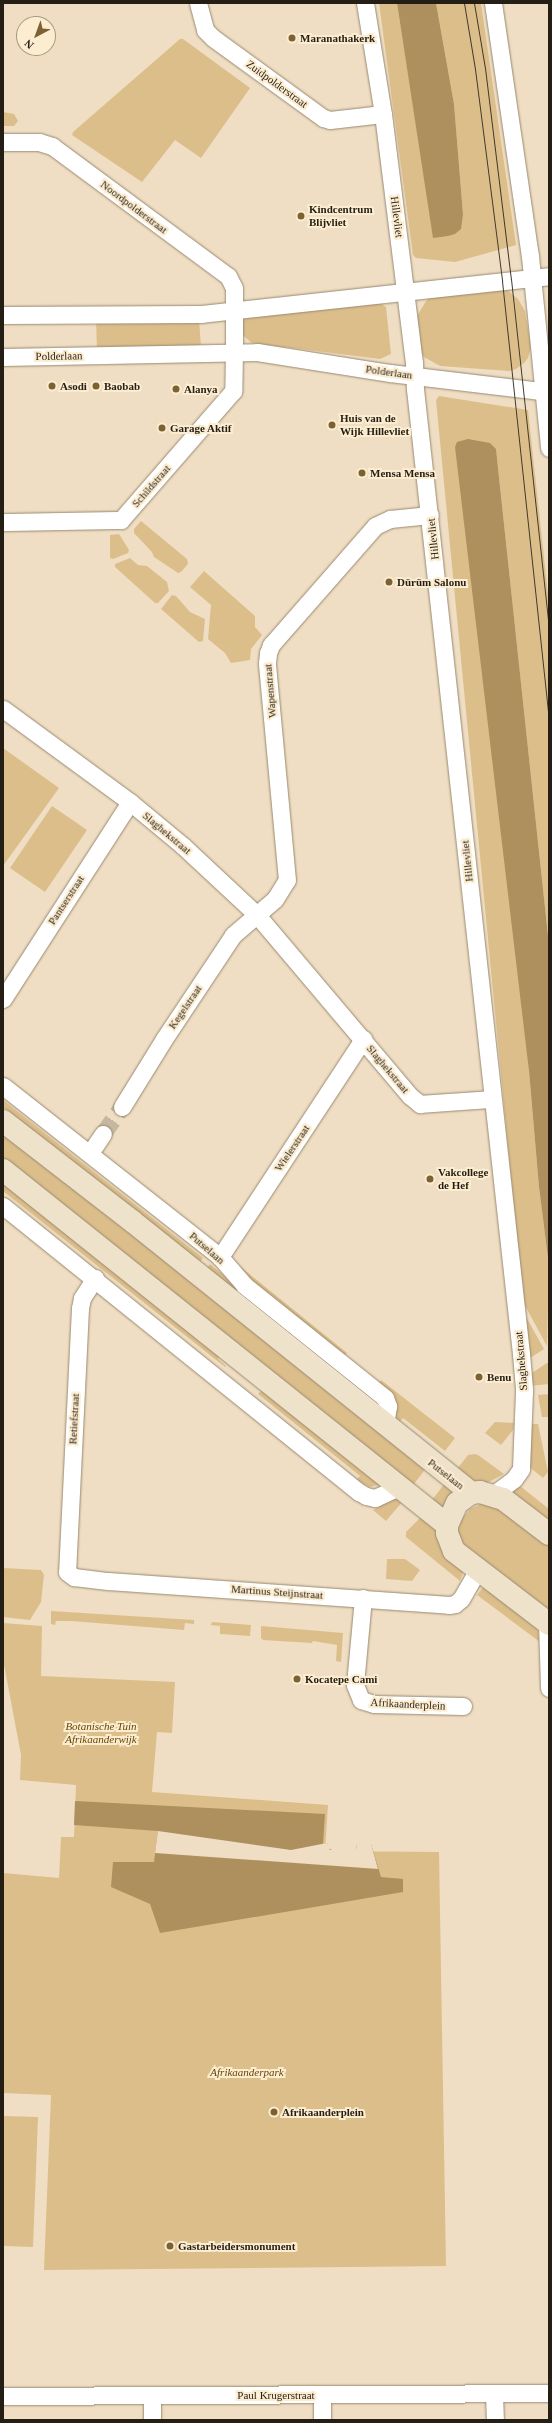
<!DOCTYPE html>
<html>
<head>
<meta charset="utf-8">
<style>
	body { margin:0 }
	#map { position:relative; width:552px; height:2423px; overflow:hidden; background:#efdec3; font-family:"Times New Roman",serif }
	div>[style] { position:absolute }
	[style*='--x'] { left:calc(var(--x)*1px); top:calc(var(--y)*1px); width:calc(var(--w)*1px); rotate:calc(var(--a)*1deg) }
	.green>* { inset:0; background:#dcbe8b }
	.water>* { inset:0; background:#ad905e }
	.pier>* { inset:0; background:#efdec3 }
	.minor-tunnel>* { height:17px; margin-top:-8.5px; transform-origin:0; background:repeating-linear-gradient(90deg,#c6b8a0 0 17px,transparent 0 25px) }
	.roads { filter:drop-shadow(0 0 1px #988970) drop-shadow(0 0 1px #988970) }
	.minor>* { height:17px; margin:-8.5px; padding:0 8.5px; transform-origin:8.5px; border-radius:8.5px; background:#fff }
	.secondary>* { height:22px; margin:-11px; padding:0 11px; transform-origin:11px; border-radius:11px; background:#efe2cb }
	.tram>* { height:1px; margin:-0.5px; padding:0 0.5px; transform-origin:0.5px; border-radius:0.5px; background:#40392c }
	.dots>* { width:11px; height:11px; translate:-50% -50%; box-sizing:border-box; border:2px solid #fcecd0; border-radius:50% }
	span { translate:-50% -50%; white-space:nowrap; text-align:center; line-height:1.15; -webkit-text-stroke:4px #fcecd0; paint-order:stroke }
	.poi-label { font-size:11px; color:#241e14; font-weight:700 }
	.left { translate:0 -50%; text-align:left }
	.street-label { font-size:11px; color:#241e14 }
	.park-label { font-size:11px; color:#644603; font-style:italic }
	.frame { position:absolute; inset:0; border:4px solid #241e14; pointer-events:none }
	.north { position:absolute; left:16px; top:16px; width:40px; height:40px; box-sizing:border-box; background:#fcecd0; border:1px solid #a69a85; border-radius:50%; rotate:221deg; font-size:11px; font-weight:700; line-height:16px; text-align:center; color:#241e14 }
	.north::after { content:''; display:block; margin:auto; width:14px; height:18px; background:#7c6233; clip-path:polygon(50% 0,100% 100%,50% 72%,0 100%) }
</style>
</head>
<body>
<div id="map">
	<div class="green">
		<i style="clip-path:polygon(379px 3px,397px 3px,434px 238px,463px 214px,454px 104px,436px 3px,481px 3px,516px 245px,455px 262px,416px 258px,413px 255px)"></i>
		<i style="clip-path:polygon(180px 39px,183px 39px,250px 88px,201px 158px,175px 140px,142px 182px,72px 135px,73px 132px)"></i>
		<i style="clip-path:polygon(3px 112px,14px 114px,18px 121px,14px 126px,3px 126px)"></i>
		<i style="clip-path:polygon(496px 290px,507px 290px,518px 299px,525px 311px,531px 347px,528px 358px,525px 362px,516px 369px,509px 371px,440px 366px,424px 357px,421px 352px,416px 318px,426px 301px,431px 297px)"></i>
		<i style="clip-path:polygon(376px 301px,386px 307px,391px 354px,380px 359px,252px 343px,240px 333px,239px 323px,243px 315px)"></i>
		<i style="clip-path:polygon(199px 318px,201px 348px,97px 349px,96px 320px)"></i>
		<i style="clip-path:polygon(439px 396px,528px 410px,549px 603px,549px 945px,496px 449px,529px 1071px,539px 1187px,549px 1266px,547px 1346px,523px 1302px,436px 400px)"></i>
		<i style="clip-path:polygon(141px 521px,187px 559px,188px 564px,181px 572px,178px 573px,154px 557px,152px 552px,134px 533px,134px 529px)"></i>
		<i style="clip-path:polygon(119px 534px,129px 550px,128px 553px,113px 559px,110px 558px,110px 535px)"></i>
		<i style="clip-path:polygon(130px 558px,138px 565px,147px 566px,167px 582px,169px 591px,158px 603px,155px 603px,115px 567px,115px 564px)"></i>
		<i style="clip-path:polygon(204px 571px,255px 616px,255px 627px,262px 635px,251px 649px,250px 660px,231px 663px,225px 653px,208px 639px,211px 605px,190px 587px)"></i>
		<i style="clip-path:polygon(172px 595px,176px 596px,190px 612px,205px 619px,203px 641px,199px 642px,161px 609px)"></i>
		<i style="clip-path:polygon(3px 748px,59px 788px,3px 866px)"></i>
		<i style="clip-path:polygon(52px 806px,87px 830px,45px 892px,10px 868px)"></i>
		<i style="clip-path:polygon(3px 1100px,203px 1258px,200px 1262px,3px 1107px)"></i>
		<i style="clip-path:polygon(3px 1126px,427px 1467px,411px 1488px,3px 1163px)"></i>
		<i style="clip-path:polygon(3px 1181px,221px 1354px,218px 1359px,226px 1366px,225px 1367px,3px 1191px)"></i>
		<i style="clip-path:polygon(232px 1260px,347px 1353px,344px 1357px,246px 1279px)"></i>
		<i style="clip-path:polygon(210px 1264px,379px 1401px,379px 1407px,207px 1268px)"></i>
		<i style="clip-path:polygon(521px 1308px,544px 1349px,527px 1360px)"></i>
		<i style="clip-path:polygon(547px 1363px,549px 1363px,549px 1384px,530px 1386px,529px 1375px)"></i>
		<i style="clip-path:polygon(381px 1380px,455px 1438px,445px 1451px,403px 1418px,398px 1423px,394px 1420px,395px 1400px,379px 1383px)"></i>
		<i style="clip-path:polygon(264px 1388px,381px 1484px,370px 1487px,356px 1480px,360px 1476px,258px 1394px)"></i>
		<i style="clip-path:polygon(549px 1394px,549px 1417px,542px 1417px,538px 1395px)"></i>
		<i style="clip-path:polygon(495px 1422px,514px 1423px,513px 1430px,501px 1445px,485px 1433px)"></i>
		<i style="clip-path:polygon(530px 1424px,538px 1424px,548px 1472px,543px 1478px,527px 1465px)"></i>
		<i style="clip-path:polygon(475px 1454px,478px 1455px,504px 1474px,487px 1483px,471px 1481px,454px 1473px,468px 1455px)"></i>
		<i style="clip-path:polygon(445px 1483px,457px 1492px,441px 1514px,429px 1504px)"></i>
		<i style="clip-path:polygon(520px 1486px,549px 1509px,549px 1526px,508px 1495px)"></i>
		<i style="clip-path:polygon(397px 1496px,403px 1501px,386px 1521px,373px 1510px)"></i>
		<i style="clip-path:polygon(483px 1503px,496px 1507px,549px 1542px,549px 1616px,467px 1550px,460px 1540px,457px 1529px,461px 1520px,470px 1509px)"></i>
		<i style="clip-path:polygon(422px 1516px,437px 1528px,464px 1569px,460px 1581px,406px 1537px,406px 1532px)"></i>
		<i style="clip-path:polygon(387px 1559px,405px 1559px,420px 1570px,412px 1581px,386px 1579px)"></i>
		<i style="clip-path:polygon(3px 1568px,41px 1570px,44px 1575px,41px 1602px,30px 1620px,3px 1617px)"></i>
		<i style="clip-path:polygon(484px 1586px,537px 1628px,540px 1642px,477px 1595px)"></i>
		<i style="clip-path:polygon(51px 1611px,194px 1620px,194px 1624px,185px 1623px,184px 1630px,71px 1621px,56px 1621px,55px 1625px,51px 1624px)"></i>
		<i style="clip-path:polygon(212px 1622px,251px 1625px,250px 1636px,220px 1634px,220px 1626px,211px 1625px)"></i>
		<i style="clip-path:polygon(3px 1623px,42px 1626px,41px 1676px,175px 1682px,172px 1733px,157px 1732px,152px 1792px,328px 1805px,325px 1851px,439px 1852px,446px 2266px,44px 2270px,51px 2095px,3px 2093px,3px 1873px,59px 1878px,61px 1837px,74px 1837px,76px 1785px,20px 1780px,21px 1755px,3px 1659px)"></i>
		<i style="clip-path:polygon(261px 1626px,343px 1633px,341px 1662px,336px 1661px,337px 1645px,313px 1641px,312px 1643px,263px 1640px,261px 1638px)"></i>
		<i style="clip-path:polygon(3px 2116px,38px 2117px,33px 2247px,3px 2246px)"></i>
	</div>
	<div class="water">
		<i style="clip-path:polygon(397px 3px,436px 3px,454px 104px,463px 214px,461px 229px,455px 234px,448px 236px,433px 238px)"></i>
		<i style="clip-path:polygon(468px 439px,490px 443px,496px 449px,549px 945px,549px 1266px,539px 1187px,529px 1071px,455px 447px,457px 442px)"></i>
		<i style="clip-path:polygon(75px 1801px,325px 1814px,323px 1844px,327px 1843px,328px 1848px,332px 1850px,356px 1850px,357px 1844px,371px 1844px,381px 1877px,403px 1879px,403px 1892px,160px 1933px,150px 1904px,111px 1887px,113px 1862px,154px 1862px,158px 1831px,74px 1825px)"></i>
	</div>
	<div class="pier">
		<i style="clip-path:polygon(158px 1831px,291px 1850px,327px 1843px,330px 1850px,356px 1850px,357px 1844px,371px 1844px,378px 1869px,155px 1853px)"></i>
	</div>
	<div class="minor-tunnel">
		<i style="--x:103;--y:1134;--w:33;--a:-55"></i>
	</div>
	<div class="roads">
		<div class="minor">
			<i style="--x:198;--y:3;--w:28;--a:75"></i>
			<i style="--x:205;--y:30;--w:11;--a:45"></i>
			<i style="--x:213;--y:38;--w:136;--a:36"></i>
			<i style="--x:323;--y:118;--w:7;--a:16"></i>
			<i style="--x:330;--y:120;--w:53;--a:-6.5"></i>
			<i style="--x:365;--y:3;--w:112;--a:80.8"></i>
			<i style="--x:383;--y:114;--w:251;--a:82.9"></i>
			<i style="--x:414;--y:363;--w:26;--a:88"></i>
			<i style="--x:415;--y:389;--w:971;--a:83.73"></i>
			<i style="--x:521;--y:1354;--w:37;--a:85"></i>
			<i style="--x:524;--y:1391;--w:78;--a:92.2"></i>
			<i style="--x:521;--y:1469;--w:12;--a:125"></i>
			<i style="--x:514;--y:1479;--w:26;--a:143"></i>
			<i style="--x:493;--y:3;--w:256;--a:81.7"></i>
			<i style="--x:530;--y:256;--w:193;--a:84.3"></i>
			<i style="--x:3;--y:142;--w:36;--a:0"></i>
			<i style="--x:39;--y:142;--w:14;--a:17"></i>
			<i style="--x:52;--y:146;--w:219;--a:36.5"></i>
			<i style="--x:228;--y:276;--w:13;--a:63"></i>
			<i style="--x:234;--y:288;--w:64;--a:90"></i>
			<i style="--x:234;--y:352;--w:39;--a:91"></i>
			<i style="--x:233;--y:391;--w:171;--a:131"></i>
			<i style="--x:121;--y:520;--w:118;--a:179"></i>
			<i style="--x:3;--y:315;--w:198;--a:-0.3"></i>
			<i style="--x:201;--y:314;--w:350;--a:-6.2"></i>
			<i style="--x:3;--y:357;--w:254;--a:-1.1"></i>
			<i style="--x:257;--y:352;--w:135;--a:9"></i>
			<i style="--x:390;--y:373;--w:160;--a:6.8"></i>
			<i style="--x:3;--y:709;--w:157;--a:36.2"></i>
			<i style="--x:130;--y:802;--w:69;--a:39.7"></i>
			<i style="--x:183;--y:846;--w:101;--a:43"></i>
			<i style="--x:257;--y:915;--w:237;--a:49.8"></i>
			<i style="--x:410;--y:1096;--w:13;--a:39"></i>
			<i style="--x:420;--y:1104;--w:72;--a:-4"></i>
			<i style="--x:3;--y:999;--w:234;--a:-57.2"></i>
			<i style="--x:3;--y:1086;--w:276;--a:38.2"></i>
			<i style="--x:220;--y:1257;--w:37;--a:49"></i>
			<i style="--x:244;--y:1285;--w:181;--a:38.7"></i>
			<i style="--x:385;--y:1398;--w:9;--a:69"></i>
			<i style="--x:388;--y:1406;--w:18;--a:99"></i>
			<i style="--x:122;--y:1107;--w:80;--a:-58.3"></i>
			<i style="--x:164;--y:1039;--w:125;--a:-56.4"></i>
			<i style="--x:233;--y:935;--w:55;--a:-40.6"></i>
			<i style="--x:275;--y:899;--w:22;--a:-58"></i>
			<i style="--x:287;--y:880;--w:218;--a:-95.3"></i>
			<i style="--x:267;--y:663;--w:10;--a:-84"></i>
			<i style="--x:268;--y:653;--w:9;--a:-69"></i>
			<i style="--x:271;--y:645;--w:158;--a:-48.8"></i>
			<i style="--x:375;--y:526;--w:17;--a:-25"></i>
			<i style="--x:390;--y:519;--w:40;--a:-5.7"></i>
			<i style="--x:90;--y:1153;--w:23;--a:-56"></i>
			<i style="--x:3;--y:1206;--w:457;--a:38.8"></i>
			<i style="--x:359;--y:1492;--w:8;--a:30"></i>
			<i style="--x:366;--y:1496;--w:9;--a:13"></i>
			<i style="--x:375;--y:1498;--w:26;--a:-25"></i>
			<i style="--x:220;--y:1257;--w:261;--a:-56.7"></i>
			<i style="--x:95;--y:1278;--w:24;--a:123"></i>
			<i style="--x:82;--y:1298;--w:10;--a:101"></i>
			<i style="--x:80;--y:1308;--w:264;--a:92.8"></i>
			<i style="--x:67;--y:1572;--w:9;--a:36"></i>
			<i style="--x:74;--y:1577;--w:34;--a:7"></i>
			<i style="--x:108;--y:1581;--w:342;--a:4"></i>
			<i style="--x:449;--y:1605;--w:6;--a:-9"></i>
			<i style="--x:455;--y:1604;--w:8;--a:-40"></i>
			<i style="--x:461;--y:1599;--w:34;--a:-60"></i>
			<i style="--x:363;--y:1598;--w:87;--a:95.3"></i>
			<i style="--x:355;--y:1685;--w:16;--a:68"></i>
			<i style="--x:361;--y:1700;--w:14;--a:17"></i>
			<i style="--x:374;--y:1704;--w:89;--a:1.3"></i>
			<i style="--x:547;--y:1623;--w:65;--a:88.2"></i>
			<i style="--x:494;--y:2394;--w:26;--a:88"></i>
			<i style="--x:3;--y:2396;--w:546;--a:-0.31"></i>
			<i style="--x:152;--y:2396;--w:24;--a:90"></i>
			<i style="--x:322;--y:2420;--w:25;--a:-90"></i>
		</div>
		<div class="secondary">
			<i style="--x:3;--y:1121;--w:163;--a:37.8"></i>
			<i style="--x:132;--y:1221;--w:435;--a:38.7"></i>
			<i style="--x:3;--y:1170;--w:568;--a:38.64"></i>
			<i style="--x:549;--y:1534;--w:58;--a:-142.7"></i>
			<i style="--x:503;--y:1499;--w:24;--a:-163"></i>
			<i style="--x:480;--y:1492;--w:9;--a:174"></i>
			<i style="--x:471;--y:1493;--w:17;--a:144"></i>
			<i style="--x:457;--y:1503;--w:24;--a:114"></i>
			<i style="--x:447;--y:1525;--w:8;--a:90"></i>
			<i style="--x:447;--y:1533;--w:19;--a:69"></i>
			<i style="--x:454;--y:1551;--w:120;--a:37.5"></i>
		</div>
	</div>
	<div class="tram">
		<i style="--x:464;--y:3;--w:67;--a:80.5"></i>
		<i style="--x:475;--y:69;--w:214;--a:82.7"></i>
		<i style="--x:502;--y:281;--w:441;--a:83.9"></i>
		<i style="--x:474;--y:3;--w:66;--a:80.4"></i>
		<i style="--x:485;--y:68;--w:213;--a:83"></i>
		<i style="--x:511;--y:279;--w:352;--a:83.8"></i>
	</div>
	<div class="dots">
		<i style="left:292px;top:38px;background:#7c6233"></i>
		<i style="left:301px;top:216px;background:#7c6233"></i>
		<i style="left:52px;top:386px;background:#7c6233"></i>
		<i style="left:96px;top:386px;background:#7c6233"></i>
		<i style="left:176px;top:389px;background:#7c6233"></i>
		<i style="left:332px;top:425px;background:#7c6233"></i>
		<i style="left:162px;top:428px;background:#7c6233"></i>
		<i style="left:362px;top:473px;background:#7c6233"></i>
		<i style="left:389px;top:582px;background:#7c6233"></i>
		<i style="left:430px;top:1179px;background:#7c6233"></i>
		<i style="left:479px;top:1377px;background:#7c6233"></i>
		<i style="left:297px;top:1679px;background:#7c6233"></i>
		<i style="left:274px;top:2112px;background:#7c6233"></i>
		<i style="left:170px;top:2246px;background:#7c6233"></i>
	</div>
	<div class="poi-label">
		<span class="left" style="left:300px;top:38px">Maranathakerk</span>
		<span class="left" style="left:309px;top:216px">Kindcentrum<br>Blijvliet</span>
		<span class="left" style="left:60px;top:386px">Asodi</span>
		<span class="left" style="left:104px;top:386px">Baobab</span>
		<span class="left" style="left:184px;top:389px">Alanya</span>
		<span class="left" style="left:340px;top:425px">Huis van de<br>Wijk Hillevliet</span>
		<span class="left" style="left:170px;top:428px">Garage Aktif</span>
		<span class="left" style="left:370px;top:473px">Mensa Mensa</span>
		<span class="left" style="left:397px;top:582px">Dürüm Salonu</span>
		<span class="left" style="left:438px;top:1179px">Vakcollege<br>de Hef</span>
		<span class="left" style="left:487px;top:1377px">Benu</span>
		<span class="left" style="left:305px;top:1679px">Kocatepe Cami</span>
		<span class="left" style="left:282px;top:2112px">Afrikaanderplein</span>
		<span class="left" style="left:178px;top:2246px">Gastarbeidersmonument</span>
	</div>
	<div class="street-label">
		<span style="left:277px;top:84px;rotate:36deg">Zuidpolderstraat</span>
		<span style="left:134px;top:207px;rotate:37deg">Noordpolderstraat</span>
		<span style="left:397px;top:217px;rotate:83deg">Hillevliet</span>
		<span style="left:59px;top:356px;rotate:-1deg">Polderlaan</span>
		<span style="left:389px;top:372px;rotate:8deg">Polderlaan</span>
		<span style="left:151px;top:486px;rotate:-49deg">Schildstraat</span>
		<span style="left:433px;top:539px;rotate:-96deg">Hillevliet</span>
		<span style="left:270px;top:691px;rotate:-95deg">Wapenstraat</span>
		<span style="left:167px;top:833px;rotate:40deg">Slaghekstraat</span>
		<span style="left:467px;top:861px;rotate:-96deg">Hillevliet</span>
		<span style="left:66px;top:900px;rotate:-57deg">Pantserstraat</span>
		<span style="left:185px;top:1007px;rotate:-56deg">Kegelstraat</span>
		<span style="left:388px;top:1069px;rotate:50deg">Slaghekstraat</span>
		<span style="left:292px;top:1148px;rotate:-56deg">Wielerstraat</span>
		<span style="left:207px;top:1248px;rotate:41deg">Putselaan</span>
		<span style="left:521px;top:1361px;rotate:-95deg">Slaghekstraat</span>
		<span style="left:74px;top:1419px;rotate:-87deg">Retiefstraat</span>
		<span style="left:446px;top:1474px;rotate:38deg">Putselaan</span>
		<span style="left:277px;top:1592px;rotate:4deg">Martinus Steijnstraat</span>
		<span style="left:408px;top:1704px;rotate:3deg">Afrikaanderplein</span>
		<span style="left:276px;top:2395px">Paul Krugerstraat</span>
	</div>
	<div class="park-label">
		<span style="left:101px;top:1733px">Botanische Tuin<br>Afrikaanderwijk</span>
		<span style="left:247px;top:2072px">Afrikaanderpark</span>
	</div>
	<div class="frame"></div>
	<div class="north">N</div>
</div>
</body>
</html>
